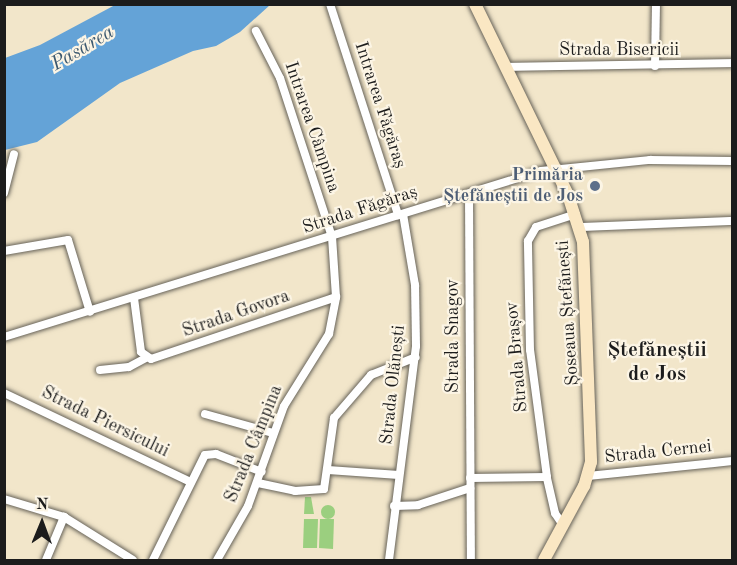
<!DOCTYPE html>
<html>
<head>
<meta charset="utf-8">
<style>
	body { margin:0 }
	#map { position:relative; width:737px; height:565px; overflow:hidden; background:#f2e6ca; font-family:"Old Standard TT",serif }
	div>[style] { position:absolute }
	[style*='--x'] { left:calc(var(--x)*1px); top:calc(var(--y)*1px); width:calc(var(--w)*1px); rotate:calc(var(--a)*1deg) }
	.green>* { inset:0; background:#9bcf7f }
	.round { border-radius:50% }
	.water>* { inset:0; background:#64a3d7 }
	.roads { filter:drop-shadow(0 0 2px #676359) drop-shadow(0 0 2px #676359) }
	.minor>* { height:8px; margin:-4px; padding:0 4px; transform-origin:4px; border-radius:4px; background:#fff }
	.secondary>* { height:12px; margin:-6px; padding:0 6px; transform-origin:6px; border-radius:6px; background:#fae7c3 }
	.dots>* { width:16px; height:16px; translate:-50% -50%; box-sizing:border-box; border:3px solid #fcf5e5; border-radius:50% }
	span { translate:-50% -50%; white-space:nowrap; text-align:center; line-height:1.15; -webkit-text-stroke:4.5px #fcf5e5; paint-order:stroke }
	.street-label { font-size:18px; color:#1c1c1c }
	.service-label { font-size:18px; color:#4e5e75; font-weight:700 }
	.right { translate:-100% -50%; text-align:right }
	.water-label { font-size:20px; color:#3c5970; font-style:italic }
	.quarter-label { font-size:21px; color:#1c1c1c; font-weight:700 }
	.frame { position:absolute; inset:0; border:6px solid #1c1c1c; pointer-events:none }
	.north { position:absolute; left:12px; top:493px; width:60px; height:60px; -webkit-text-stroke:4px #fcf5e5; paint-order:stroke; rotate:1deg; font-size:16px; font-weight:700; line-height:24px; text-align:center; color:#1c1c1c }
	.north::after { content:''; display:block; margin:auto; width:21px; height:27px; background:#1c1c1c; clip-path:polygon(50% 0,100% 100%,50% 72%,0 100%) }
</style>
</head>
<body>
<div id="map">
	<div class="green">
		<i style="clip-path:polygon(305px 497px,311px 497px,314px 514px,304px 514px)"></i>
		<i class="round" style="left:321px;top:505px;width:14px;height:14px"></i>
		<i style="clip-path:polygon(304px 519px,318px 519px,317px 548px,303px 548px)"></i>
		<i style="clip-path:polygon(320px 519px,334px 519px,333px 549px,319px 548px)"></i>
	</div>
	<div class="water">
		<i style="clip-path:polygon(115px 5px,270px 5px,240px 32px,216px 46px,193px 51px,120px 83px,37px 142px,5px 150px,5px 58px,40px 45px)"></i>
	</div>
	<div class="roads">
		<div class="minor">
			<i style="--x:330;--y:4;--w:222;--a:72.1"></i>
			<i style="--x:655;--y:66;--w:62;--a:-89.1"></i>
			<i style="--x:506;--y:67;--w:226;--a:-1"></i>
			<i style="--x:4;--y:193;--w:40;--a:-75.6"></i>
			<i style="--x:469;--y:194;--w:366;--a:89.7"></i>
			<i style="--x:580;--y:227;--w:152;--a:-2.3"></i>
			<i style="--x:4;--y:251;--w:65;--a:-9.8"></i>
			<i style="--x:68;--y:240;--w:75;--a:73"></i>
			<i style="--x:134;--y:298;--w:54;--a:82.6"></i>
			<i style="--x:141;--y:352;--w:12;--a:35"></i>
			<i style="--x:151;--y:359;--w:195;--a:-18.5"></i>
			<i style="--x:4;--y:337;--w:562;--a:-17.18"></i>
			<i style="--x:541;--y:171;--w:110;--a:-5.8"></i>
			<i style="--x:650;--y:160;--w:82;--a:0.7"></i>
			<i style="--x:100;--y:370;--w:29;--a:-6"></i>
			<i style="--x:129;--y:367;--w:19;--a:-28"></i>
			<i style="--x:4;--y:393;--w:207;--a:25.5"></i>
			<i style="--x:205;--y:414;--w:71;--a:15.6"></i>
			<i style="--x:328;--y:470;--w:71;--a:4"></i>
			<i style="--x:588;--y:476;--w:145;--a:-5.9"></i>
			<i style="--x:470;--y:478;--w:77;--a:-0.7"></i>
			<i style="--x:258;--y:483;--w:38;--a:12"></i>
			<i style="--x:295;--y:491;--w:29;--a:-4"></i>
			<i style="--x:324;--y:489;--w:72;--a:-82"></i>
			<i style="--x:334;--y:418;--w:57;--a:-49.3"></i>
			<i style="--x:371;--y:375;--w:48;--a:-21.8"></i>
			<i style="--x:4;--y:499;--w:63;--a:16.7"></i>
			<i style="--x:64;--y:517;--w:81;--a:31.9"></i>
			<i style="--x:394;--y:506;--w:24;--a:-2"></i>
			<i style="--x:418;--y:505;--w:55;--a:-18.1"></i>
			<i style="--x:563;--y:525;--w:14;--a:-124"></i>
			<i style="--x:555;--y:513;--w:37;--a:-103"></i>
			<i style="--x:547;--y:477;--w:128;--a:-97.6"></i>
			<i style="--x:530;--y:350;--w:109;--a:-91.1"></i>
			<i style="--x:528;--y:241;--w:16;--a:-60"></i>
			<i style="--x:536;--y:227;--w:42;--a:-18"></i>
			<i style="--x:46;--y:560;--w:47;--a:-67.3"></i>
			<i style="--x:153;--y:560;--w:117;--a:-63.7"></i>
			<i style="--x:205;--y:455;--w:11;--a:-5"></i>
			<i style="--x:216;--y:454;--w:49;--a:21.4"></i>
			<i style="--x:217;--y:560;--w:62;--a:-60.1"></i>
			<i style="--x:248;--y:506;--w:106;--a:-70.2"></i>
			<i style="--x:284;--y:406;--w:85;--a:-58"></i>
			<i style="--x:329;--y:334;--w:38;--a:-79"></i>
			<i style="--x:336;--y:297;--w:60;--a:-93.8"></i>
			<i style="--x:332;--y:237;--w:167;--a:-108.1"></i>
			<i style="--x:280;--y:78;--w:53;--a:-117.1"></i>
			<i style="--x:389;--y:560;--w:216;--a:-82.8"></i>
			<i style="--x:416;--y:346;--w:61;--a:-90.9"></i>
			<i style="--x:415;--y:285;--w:72;--a:-99.6"></i>
		</div>
		<div class="secondary">
			<i style="--x:475;--y:4;--w:212;--a:64"></i>
			<i style="--x:568;--y:195;--w:49;--a:72.3"></i>
			<i style="--x:583;--y:242;--w:220;--a:87.9"></i>
			<i style="--x:591;--y:462;--w:25;--a:106"></i>
			<i style="--x:584;--y:486;--w:84;--a:118.4"></i>
		</div>
	</div>
	<div class="dots">
		<i style="left:595px;top:186px;background:#5c6f8a"></i>
	</div>
	<div class="street-label">
		<span style="left:619px;top:50px">Strada Bisericii</span>
		<span style="left:380px;top:105px;rotate:72deg">Intrarea Făgăraș</span>
		<span style="left:312px;top:127px;rotate:71deg">Intrarea Câmpina</span>
		<span style="left:360px;top:210px;rotate:-18deg">Strada Făgăraș</span>
		<span style="left:568px;top:313px;rotate:-94deg">Șoseaua Ștefănești</span>
		<span style="left:236px;top:314px;rotate:-19deg">Strada Govora</span>
		<span style="left:453px;top:336px;rotate:-90deg">Strada Snagov</span>
		<span style="left:517px;top:357px;rotate:-95deg">Strada Brașov</span>
		<span style="left:393px;top:385px;rotate:-84deg">Strada Olănești</span>
		<span style="left:105px;top:422px;rotate:26deg">Strada Piersicului</span>
		<span style="left:254px;top:444px;rotate:-68deg">Strada Câmpina</span>
		<span style="left:658px;top:452px;rotate:-6deg">Strada Cernei</span>
	</div>
	<div class="service-label">
		<span class="right" style="left:583px;top:186px">Primăria<br>Ștefăneștii de Jos</span>
	</div>
	<div class="water-label">
		<span style="left:83px;top:49px;rotate:-31deg">Pasărea</span>
	</div>
	<div class="quarter-label">
		<span style="left:657px;top:363px">Ștefăneștii<br>de Jos</span>
	</div>
	<div class="frame"></div>
	<div class="north">N</div>
</div>
</body>
</html>
